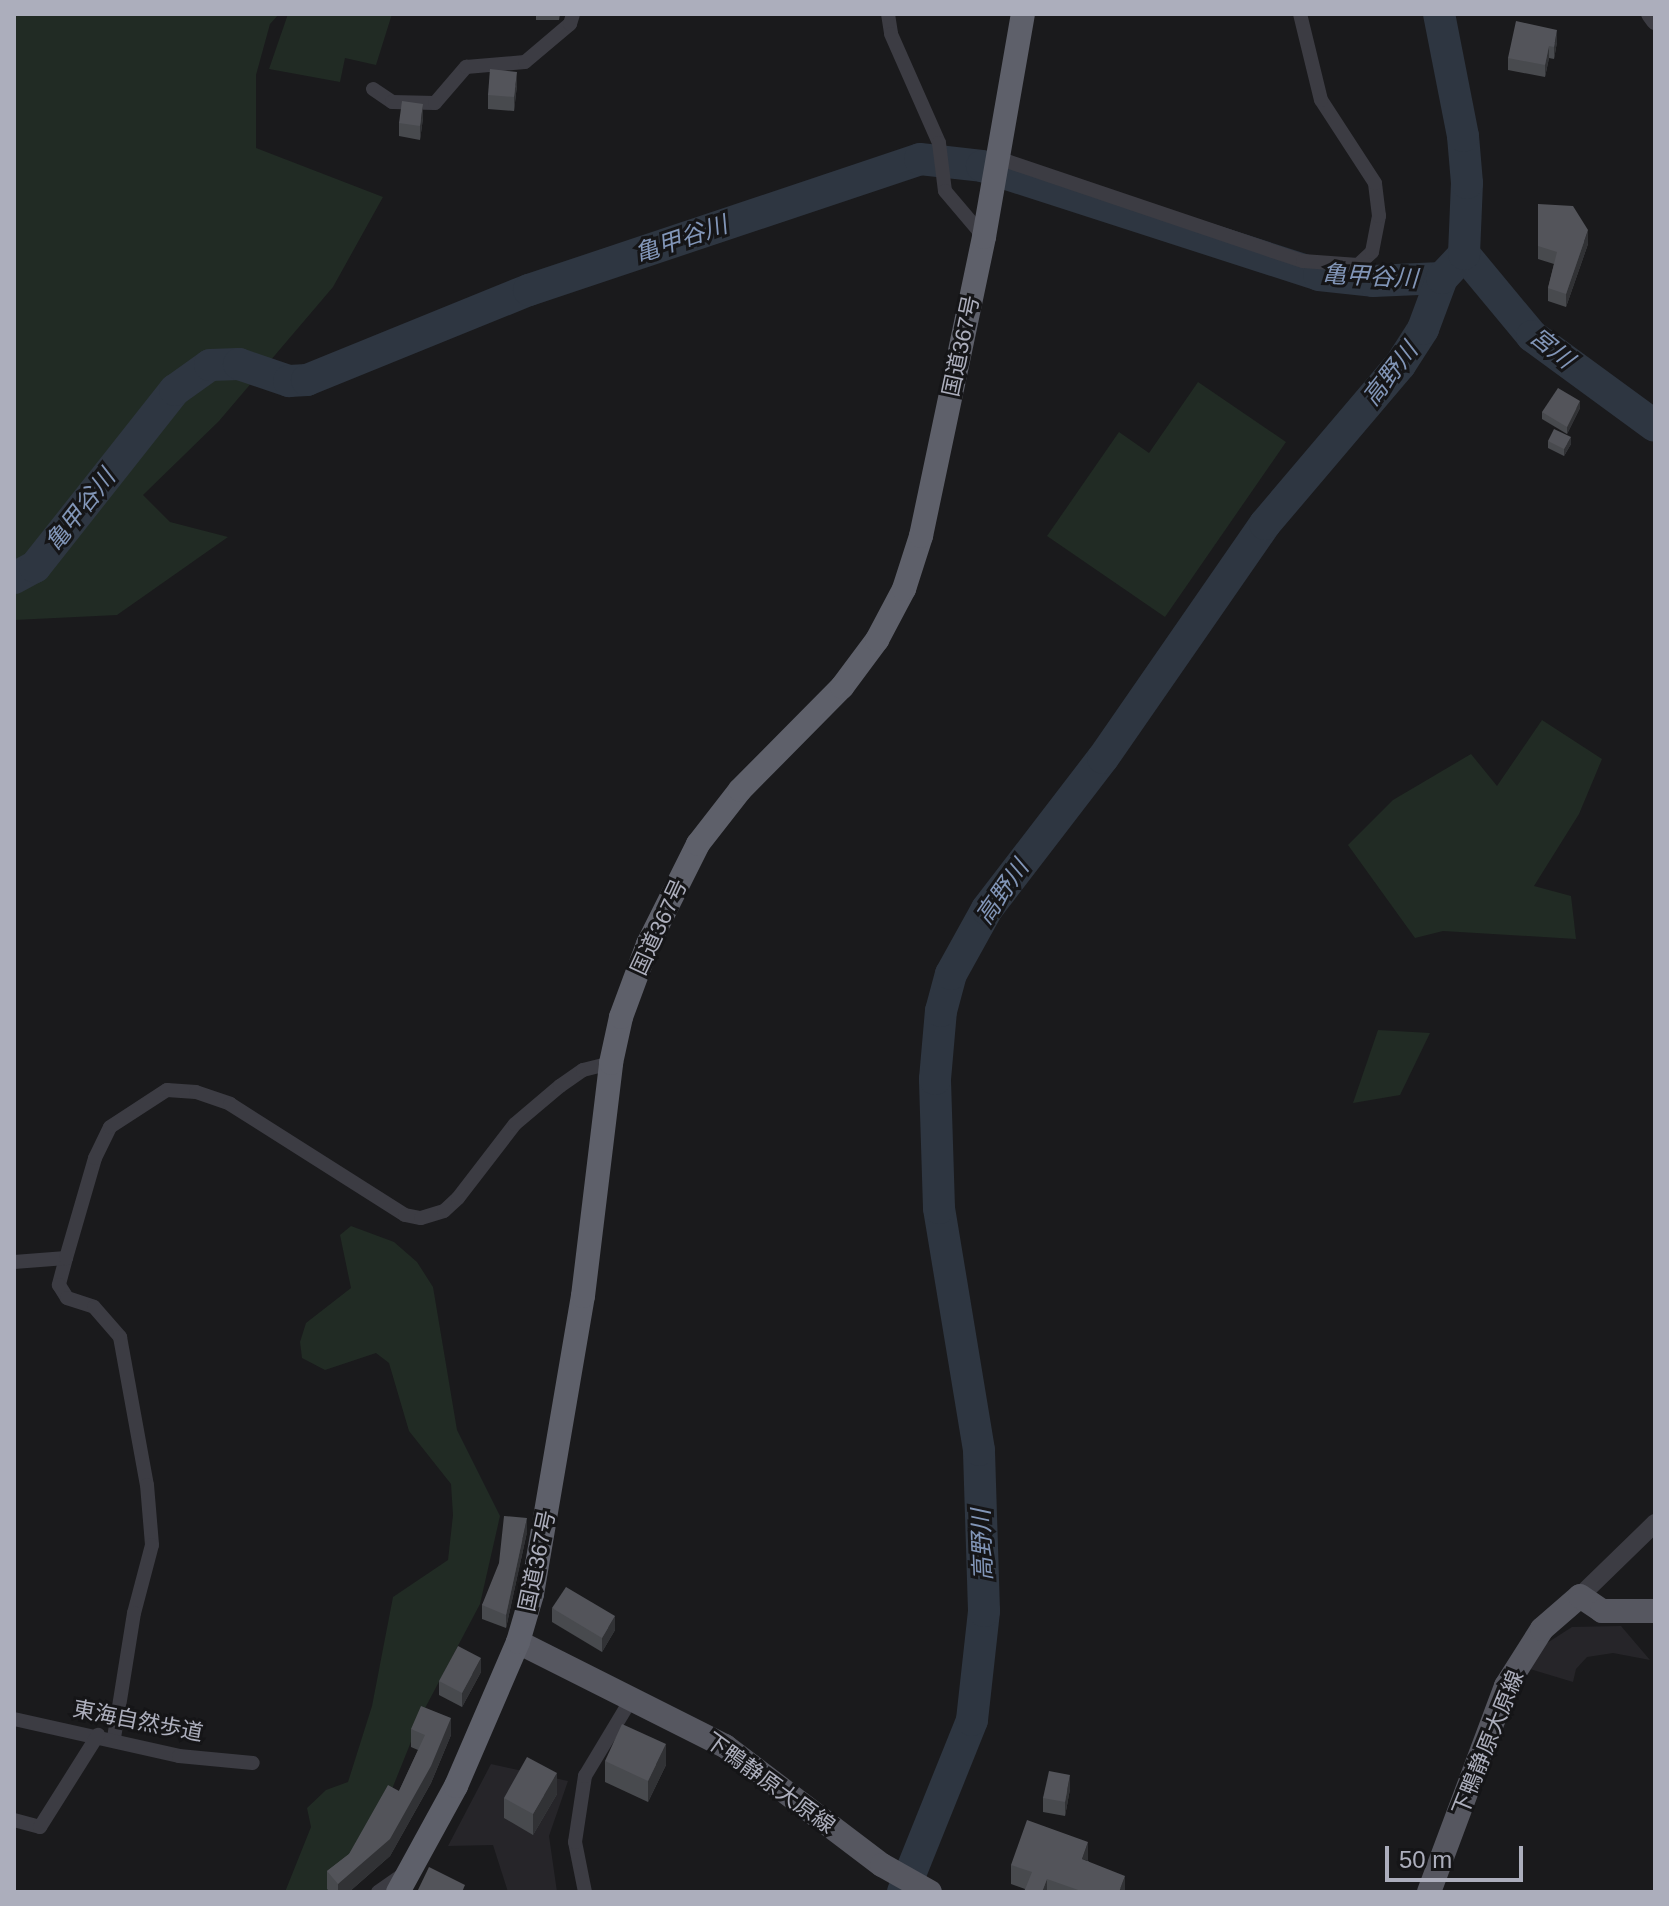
<!DOCTYPE html>
<html>
<head>
<meta charset="utf-8">
<style>
	body { margin:0 }
	#map { position:relative; width:1669px; height:1906px; overflow:hidden; background:#1a1a1c; font-family:Arial,"Noto Sans JP",sans-serif }
	div>[style] { position:absolute }
	[style*='--x'] { left:calc(var(--x)*1px); top:calc(var(--y)*1px); width:calc(var(--w)*1px); rotate:calc(var(--a)*1deg) }
	.built>* { inset:0; background:#262529 }
	.green>* { inset:0; background:#212b24 }
	.river>* { height:32px; margin:-16px; padding:0 16px; transform-origin:16px; border-radius:16px; background:#2e3641 }
	.minor>* { height:14px; margin:-7px; padding:0 7px; transform-origin:7px; border-radius:7px; background:#3c3c43 }
	.tertiary>* { height:18px; margin:-9px; padding:0 9px; transform-origin:9px; border-radius:9px; background:#3c3c43 }
	.primary>* { height:24px; margin:-12px; padding:0 12px; transform-origin:12px; border-radius:12px; background:#565760 }
	.trunk>* { height:24px; margin:-12px; padding:0 12px; transform-origin:12px; border-radius:12px; background:#5e606a }
	.wall>* { inset:0; background:#484a4e }
	.shaded-wall>* { inset:0; background:#313235 }
	.building>* { inset:0; background:#53545a }
	span { translate:-50% -50%; white-space:nowrap; text-align:center; line-height:1.15; -webkit-text-stroke:6px #151517; paint-order:stroke }
	.street-label { font-size:22px; color:#acaebc }
	.water-label { font-size:24px; color:#8296b8; font-style:italic }
	.frame { position:absolute; inset:0; border:16px solid #acaebc; pointer-events:none }
	.scale { position:absolute; left:1385px; top:1846px; width:138px; height:36px; box-sizing:border-box; border:4px solid #acaebc; border-top:0; padding-left:10px; font-size:24px; line-height:28px; white-space:nowrap; color:#acaebc; -webkit-text-stroke:6px #151517; paint-order:stroke }
</style>
</head>
<body>
<div id="map">
	<div class="built">
		<i style="clip-path:polygon(1621px 1626px,1650px 1660px,1613px 1653px,1587px 1657px,1576px 1669px,1573px 1682px,1530px 1669px,1544px 1645px,1572px 1627px)"></i>
		<i style="clip-path:polygon(491px 1764px,568px 1781px,549px 1836px,557px 1892px,508px 1892px,493px 1845px,448px 1846px)"></i>
	</div>
	<div class="green">
		<i style="clip-path:polygon(14px 14px,279px 14px,270px 24px,256px 75px,256px 148px,383px 197px,333px 287px,219px 421px,143px 495px,170px 522px,228px 537px,117px 615px,14px 620px)"></i>
		<i style="clip-path:polygon(288px 14px,392px 14px,376px 65px,345px 58px,340px 82px,269px 69px)"></i>
		<i style="clip-path:polygon(1198px 382px,1286px 442px,1165px 617px,1047px 536px,1119px 432px,1149px 453px)"></i>
		<i style="clip-path:polygon(1542px 720px,1602px 759px,1579px 814px,1534px 886px,1571px 896px,1576px 939px,1443px 931px,1415px 938px,1348px 845px,1393px 800px,1471px 754px,1497px 786px)"></i>
		<i style="clip-path:polygon(1378px 1030px,1430px 1033px,1400px 1095px,1353px 1103px)"></i>
		<i style="clip-path:polygon(351px 1226px,394px 1242px,417px 1262px,433px 1287px,457px 1430px,500px 1516px,480px 1604px,423px 1712px,390px 1794px,335px 1892px,285px 1892px,311px 1827px,307px 1808px,326px 1790px,348px 1782px,372px 1706px,393px 1597px,448px 1560px,453px 1515px,451px 1484px,409px 1431px,389px 1363px,376px 1353px,325px 1370px,302px 1358px,300px 1342px,306px 1323px,351px 1288px,340px 1235px)"></i>
	</div>
	<div class="river">
		<i style="--x:1464;--y:254;--w:107;--a:50.3"></i>
		<i style="--x:1532;--y:336;--w:152;--a:36.2"></i>
		<i style="--x:14;--y:578;--w:24;--a:-28"></i>
		<i style="--x:35;--y:567;--w:226;--a:-51.7"></i>
		<i style="--x:175;--y:390;--w:43;--a:-35.5"></i>
		<i style="--x:210;--y:365;--w:29;--a:-2"></i>
		<i style="--x:239;--y:364;--w:53;--a:18.8"></i>
		<i style="--x:289;--y:381;--w:18;--a:-3"></i>
		<i style="--x:307;--y:380;--w:240;--a:-22.1"></i>
		<i style="--x:529;--y:290;--w:412;--a:-18.5"></i>
		<i style="--x:920;--y:159;--w:62;--a:6.4"></i>
		<i style="--x:982;--y:166;--w:354;--a:17.9"></i>
		<i style="--x:1319;--y:275;--w:54;--a:6.3"></i>
		<i style="--x:1373;--y:281;--w:69;--a:-2.5"></i>
		<i style="--x:903;--y:1892;--w:185;--a:-68.1"></i>
		<i style="--x:972;--y:1720;--w:110;--a:-83.7"></i>
		<i style="--x:984;--y:1611;--w:161;--a:-91.8"></i>
		<i style="--x:979;--y:1450;--w:245;--a:-99.4"></i>
		<i style="--x:939;--y:1208;--w:129;--a:-91.8"></i>
		<i style="--x:935;--y:1079;--w:68;--a:-85"></i>
		<i style="--x:941;--y:1011;--w:38;--a:-75"></i>
		<i style="--x:951;--y:974;--w:74;--a:-61"></i>
		<i style="--x:987;--y:909;--w:190;--a:-52.5"></i>
		<i style="--x:1103;--y:758;--w:285;--a:-55.3"></i>
		<i style="--x:1265;--y:524;--w:209;--a:-49.7"></i>
		<i style="--x:1400;--y:365;--w:43;--a:-57.4"></i>
		<i style="--x:1423;--y:329;--w:54;--a:-69.6"></i>
		<i style="--x:1442;--y:278;--w:33;--a:-47"></i>
		<i style="--x:1464;--y:254;--w:71;--a:-87.6"></i>
		<i style="--x:1467;--y:183;--w:47;--a:-94.9"></i>
		<i style="--x:1463;--y:136;--w:124;--a:-101.1"></i>
	</div>
	<div class="minor">
		<i style="--x:888;--y:14;--w:20;--a:81"></i>
		<i style="--x:891;--y:34;--w:119;--a:66.2"></i>
		<i style="--x:939;--y:143;--w:48;--a:82.9"></i>
		<i style="--x:945;--y:191;--w:60;--a:49.7"></i>
		<i style="--x:373;--y:89;--w:23;--a:34"></i>
		<i style="--x:392;--y:102;--w:43;--a:1.3"></i>
		<i style="--x:435;--y:103;--w:48;--a:-49.3"></i>
		<i style="--x:466;--y:67;--w:59;--a:-4.8"></i>
		<i style="--x:525;--y:62;--w:59;--a:-40.2"></i>
		<i style="--x:570;--y:24;--w:10;--a:-73"></i>
		<i style="--x:998;--y:158;--w:322;--a:18.7"></i>
		<i style="--x:1303;--y:261;--w:55;--a:4.2"></i>
		<i style="--x:1358;--y:265;--w:19;--a:-43"></i>
		<i style="--x:1372;--y:252;--w:37;--a:-79"></i>
		<i style="--x:1379;--y:216;--w:33;--a:-97"></i>
		<i style="--x:1375;--y:183;--w:99;--a:-123"></i>
		<i style="--x:1321;--y:100;--w:89;--a:-103.7"></i>
		<i style="--x:66;--y:1258;--w:28;--a:105"></i>
		<i style="--x:59;--y:1285;--w:15;--a:58"></i>
		<i style="--x:67;--y:1298;--w:28;--a:18"></i>
		<i style="--x:94;--y:1307;--w:40;--a:49"></i>
		<i style="--x:120;--y:1337;--w:150;--a:79.7"></i>
		<i style="--x:147;--y:1485;--w:60;--a:85.2"></i>
		<i style="--x:152;--y:1545;--w:70;--a:104.8"></i>
		<i style="--x:134;--y:1613;--w:127;--a:99.1"></i>
		<i style="--x:14;--y:1262;--w:52;--a:-4.4"></i>
		<i style="--x:66;--y:1258;--w:104;--a:-73.8"></i>
		<i style="--x:95;--y:1158;--w:34;--a:-64"></i>
		<i style="--x:110;--y:1127;--w:68;--a:-33"></i>
		<i style="--x:167;--y:1090;--w:29;--a:4"></i>
		<i style="--x:196;--y:1092;--w:36;--a:19"></i>
		<i style="--x:230;--y:1104;--w:207;--a:32.4"></i>
		<i style="--x:405;--y:1215;--w:16;--a:11"></i>
		<i style="--x:421;--y:1218;--w:24;--a:-17"></i>
		<i style="--x:444;--y:1211;--w:19;--a:-43"></i>
		<i style="--x:458;--y:1198;--w:93;--a:-52.4"></i>
		<i style="--x:515;--y:1124;--w:59;--a:-40.2"></i>
		<i style="--x:560;--y:1086;--w:28;--a:-35"></i>
		<i style="--x:583;--y:1070;--w:29;--a:-14"></i>
		<i style="--x:14;--y:1719;--w:169;--a:12.6"></i>
		<i style="--x:179;--y:1756;--w:74;--a:5.4"></i>
		<i style="--x:14;--y:1820;--w:27;--a:15"></i>
		<i style="--x:40;--y:1827;--w:109;--a:-57.8"></i>
		<i style="--x:378;--y:1892;--w:28;--a:-35"></i>
		<i style="--x:585;--y:1892;--w:51;--a:-101.3"></i>
		<i style="--x:575;--y:1842;--w:67;--a:-81.4"></i>
		<i style="--x:585;--y:1776;--w:93;--a:-59"></i>
	</div>
	<div class="tertiary">
		<i style="--x:1650;--y:14;--w:9;--a:54"></i>
		<i style="--x:1580;--y:1596;--w:105;--a:-44.2"></i>
	</div>
	<div class="primary">
		<i style="--x:518;--y:1642;--w:232;--a:26.7"></i>
		<i style="--x:725;--y:1746;--w:197;--a:37.2"></i>
		<i style="--x:882;--y:1865;--w:55;--a:29.4"></i>
		<i style="--x:1429;--y:1892;--w:220;--a:-69.5"></i>
		<i style="--x:1506;--y:1686;--w:67;--a:-57.7"></i>
		<i style="--x:1542;--y:1629;--w:50;--a:-41"></i>
		<i style="--x:1580;--y:1596;--w:27;--a:34"></i>
		<i style="--x:1602;--y:1611;--w:53;--a:0"></i>
	</div>
	<div class="trunk">
		<i style="--x:398;--y:1892;--w:121;--a:-61.3"></i>
		<i style="--x:456;--y:1786;--w:157;--a:-66.7"></i>
		<i style="--x:518;--y:1642;--w:50;--a:-73.7"></i>
		<i style="--x:532;--y:1594;--w:302;--a:-80.3"></i>
		<i style="--x:583;--y:1296;--w:235;--a:-83.1"></i>
		<i style="--x:611;--y:1063;--w:47;--a:-77.7"></i>
		<i style="--x:621;--y:1017;--w:78;--a:-69.7"></i>
		<i style="--x:648;--y:944;--w:112;--a:-63.4"></i>
		<i style="--x:698;--y:844;--w:68;--a:-52.1"></i>
		<i style="--x:740;--y:790;--w:145;--a:-45.3"></i>
		<i style="--x:842;--y:687;--w:59;--a:-53.3"></i>
		<i style="--x:877;--y:640;--w:58;--a:-62.1"></i>
		<i style="--x:904;--y:589;--w:56;--a:-72.2"></i>
		<i style="--x:921;--y:536;--w:306;--a:-78.1"></i>
		<i style="--x:984;--y:237;--w:226;--a:-80.1"></i>
	</div>
	<div class="wall">
		<i style="clip-path:polygon(536px 14px,560px 14px,559px 20px,536px 20px)"></i>
		<i style="clip-path:polygon(1557px 42px,1554px 59px,1549px 58px,1545px 77px,1508px 70px,1508px 58px)"></i>
		<i style="clip-path:polygon(517px 85px,514px 111px,488px 109px,488px 95px)"></i>
		<i style="clip-path:polygon(423px 118px,420px 140px,399px 136px,399px 123px)"></i>
		<i style="clip-path:polygon(1538px 204px,1588px 244px,1566px 307px,1548px 301px,1548px 288px,1554px 264px,1538px 259px)"></i>
		<i style="clip-path:polygon(1580px 408px,1567px 434px,1542px 419px,1542px 412px)"></i>
		<i style="clip-path:polygon(1548px 441px,1571px 444px,1564px 456px,1548px 448px)"></i>
		<i style="clip-path:polygon(527px 1532px,506px 1628px,482px 1619px,482px 1605px)"></i>
		<i style="clip-path:polygon(552px 1608px,615px 1630px,602px 1652px,552px 1622px)"></i>
		<i style="clip-path:polygon(481px 1672px,462px 1707px,439px 1695px,439px 1681px)"></i>
		<i style="clip-path:polygon(411px 1729px,451px 1735px,431px 1783px,390px 1856px,349px 1892px,330px 1892px,327px 1889px,327px 1871px,349px 1854px,399px 1791px,418px 1750px,411px 1747px)"></i>
		<i style="clip-path:polygon(605px 1761px,666px 1765px,648px 1802px,605px 1782px)"></i>
		<i style="clip-path:polygon(1070px 1789px,1065px 1816px,1043px 1812px,1043px 1798px)"></i>
		<i style="clip-path:polygon(557px 1794px,533px 1835px,504px 1818px,504px 1798px)"></i>
		<i style="clip-path:polygon(1088px 1861px,1125px 1892px,1024px 1892px,1025px 1889px,1011px 1884px,1011px 1865px)"></i>
	</div>
	<div class="shaded-wall">
		<i style="clip-path:polygon(1557px 30px,1557px 42px,1554px 59px,1554px 47px)"></i>
		<i style="clip-path:polygon(1549px 46px,1549px 58px,1545px 77px,1545px 65px)"></i>
		<i style="clip-path:polygon(517px 72px,517px 85px,514px 111px,514px 97px)"></i>
		<i style="clip-path:polygon(423px 104px,423px 118px,420px 140px,420px 126px)"></i>
		<i style="clip-path:polygon(1588px 230px,1588px 244px,1566px 307px,1566px 294px)"></i>
		<i style="clip-path:polygon(1580px 401px,1580px 408px,1567px 434px,1567px 427px)"></i>
		<i style="clip-path:polygon(1571px 437px,1571px 444px,1564px 456px,1564px 449px)"></i>
		<i style="clip-path:polygon(527px 1518px,527px 1532px,506px 1628px,506px 1615px)"></i>
		<i style="clip-path:polygon(615px 1616px,615px 1630px,602px 1652px,602px 1638px)"></i>
		<i style="clip-path:polygon(481px 1658px,481px 1672px,462px 1707px,462px 1693px)"></i>
		<i style="clip-path:polygon(451px 1718px,451px 1735px,431px 1783px,390px 1856px,349px 1892px,338px 1892px,338px 1884px)"></i>
		<i style="clip-path:polygon(666px 1744px,666px 1765px,648px 1802px,648px 1781px)"></i>
		<i style="clip-path:polygon(557px 1773px,557px 1794px,533px 1835px,533px 1814px)"></i>
		<i style="clip-path:polygon(1070px 1775px,1070px 1789px,1065px 1816px,1065px 1802px)"></i>
		<i style="clip-path:polygon(1088px 1842px,1088px 1861px,1082px 1859px)"></i>
		<i style="clip-path:polygon(1125px 1876px,1125px 1892px,1119px 1892px)"></i>
		<i style="clip-path:polygon(1047px 1879px,1047px 1892px,1042px 1892px)"></i>
	</div>
	<div class="building">
		<i style="clip-path:polygon(1516px 21px,1557px 30px,1554px 47px,1549px 46px,1545px 65px,1508px 58px)"></i>
		<i style="clip-path:polygon(490px 69px,517px 72px,514px 97px,488px 95px)"></i>
		<i style="clip-path:polygon(402px 101px,423px 104px,420px 126px,399px 123px)"></i>
		<i style="clip-path:polygon(1538px 204px,1573px 206px,1588px 230px,1566px 294px,1548px 288px,1557px 252px,1538px 246px)"></i>
		<i style="clip-path:polygon(1558px 388px,1580px 401px,1567px 427px,1542px 412px)"></i>
		<i style="clip-path:polygon(1554px 429px,1571px 437px,1564px 449px,1548px 441px)"></i>
		<i style="clip-path:polygon(504px 1516px,527px 1518px,506px 1615px,482px 1605px,499px 1563px)"></i>
		<i style="clip-path:polygon(566px 1587px,615px 1616px,602px 1638px,552px 1608px)"></i>
		<i style="clip-path:polygon(458px 1646px,481px 1658px,462px 1693px,439px 1681px)"></i>
		<i style="clip-path:polygon(421px 1706px,451px 1718px,431px 1766px,390px 1839px,338px 1884px,327px 1871px,349px 1854px,388px 1785px,399px 1791px,425px 1735px,411px 1729px)"></i>
		<i style="clip-path:polygon(622px 1724px,666px 1744px,648px 1781px,605px 1761px)"></i>
		<i style="clip-path:polygon(527px 1757px,557px 1773px,533px 1814px,504px 1798px)"></i>
		<i style="clip-path:polygon(1049px 1771px,1070px 1775px,1065px 1802px,1043px 1798px)"></i>
		<i style="clip-path:polygon(1027px 1820px,1088px 1842px,1082px 1859px,1125px 1876px,1119px 1892px,1084px 1892px,1047px 1879px,1042px 1892px,1024px 1892px,1032px 1872px,1011px 1865px)"></i>
		<i style="clip-path:polygon(429px 1867px,465px 1885px,462px 1892px,417px 1892px)"></i>
	</div>
	<div class="street-label">
		<span style="left:961px;top:346px;rotate:-78deg">国道367号</span>
		<span style="left:659px;top:927px;rotate:-65deg">国道367号</span>
		<span style="left:537px;top:1561px;rotate:-78deg">国道367号</span>
		<span style="left:138px;top:1721px;rotate:11deg">東海自然歩道</span>
		<span style="left:1488px;top:1743px;rotate:-68deg">下鴨静原大原線</span>
		<span style="left:770px;top:1783px;rotate:36deg">下鴨静原大原線</span>
	</div>
	<div class="water-label">
		<span style="left:681px;top:239px;rotate:-19deg">亀甲谷川</span>
		<span style="left:1370px;top:276px;rotate:3deg">亀甲谷川</span>
		<span style="left:1552px;top:348px;rotate:39deg">宮川</span>
		<span style="left:1390px;top:374px;rotate:-52deg">高野川</span>
		<span style="left:80px;top:510px;rotate:-52deg">亀甲谷川</span>
		<span style="left:1002px;top:892px;rotate:-55deg">高野川</span>
		<span style="left:982px;top:1545px;rotate:-92deg">高野川</span>
	</div>
	<div class="frame"></div>
	<div class="scale">50 m</div>
</div>
</body>
</html>
